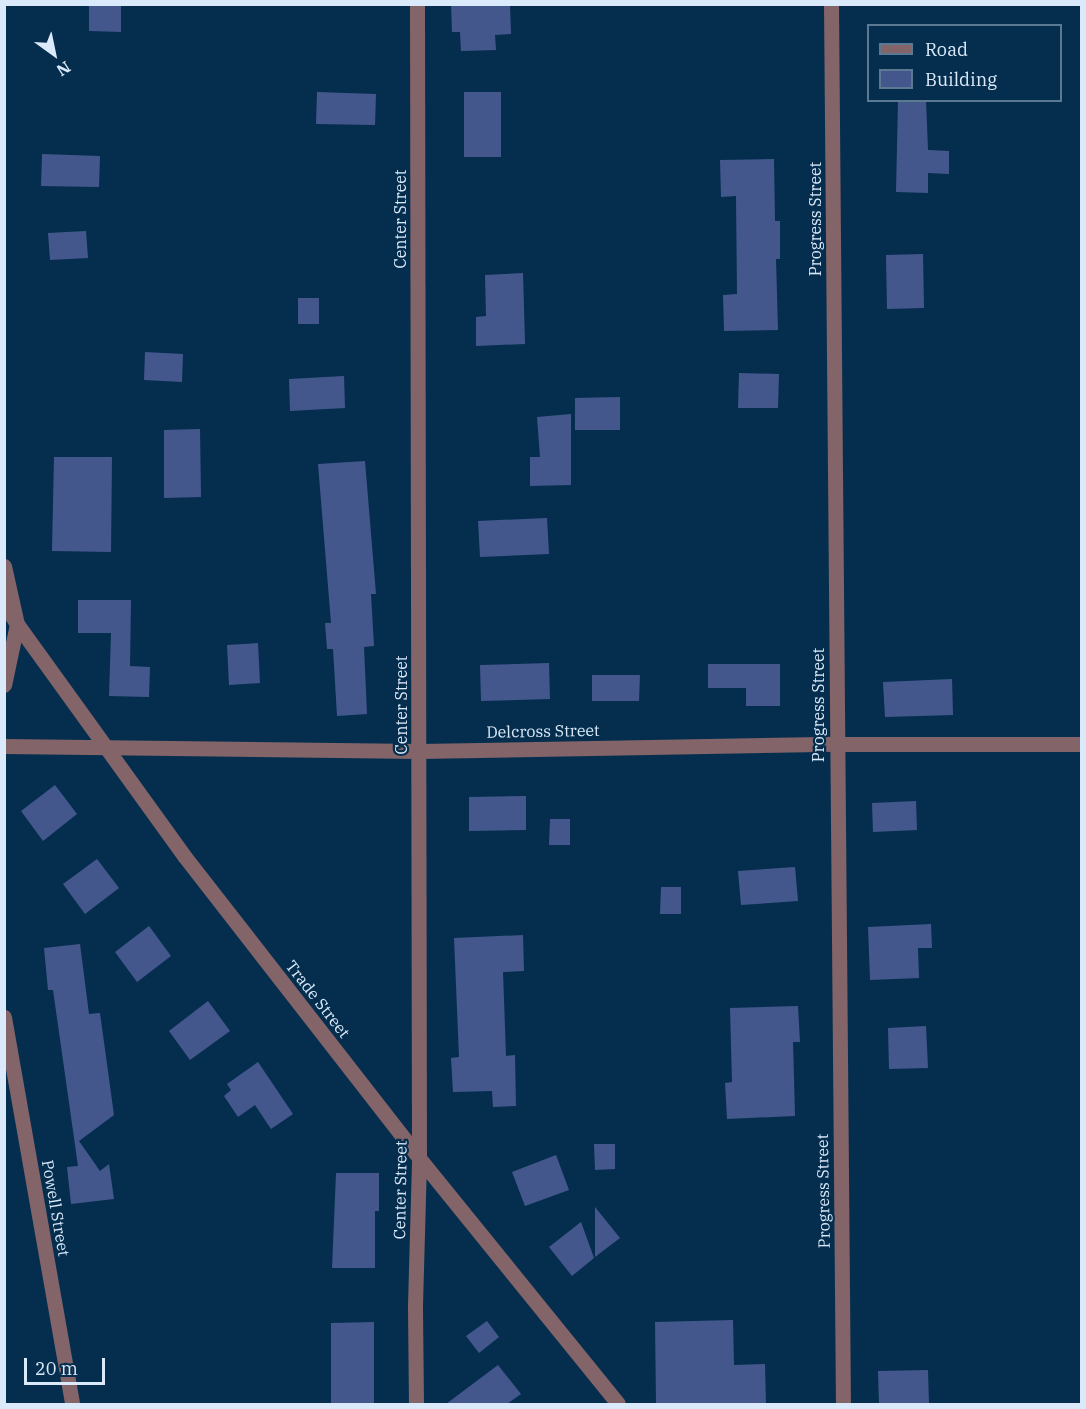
<!DOCTYPE html>
<html>
<head>
<meta charset="utf-8">
<style>
	body { margin:0 }
	#map { position:relative; width:1086px; height:1409px; overflow:hidden; background:#052e4e; font-family:"IBM Plex Serif",serif }
	div>[style] { position:absolute }
	[style*='--x'] { left:calc(var(--x)*1px); top:calc(var(--y)*1px); width:calc(var(--w)*1px); rotate:calc(var(--a)*1deg) }
	.building>* { inset:0; background:#44578d }
	.minor>* { height:15px; margin:-7.5px; padding:0 7.5px; transform-origin:7.5px; border-radius:7.5px; background:#836468 }
	span { translate:-50% -50%; white-space:nowrap; text-align:center; line-height:1.15; -webkit-text-stroke:4.5px #052e4e; paint-order:stroke }
	.street-label { font-size:16px; color:#dbeafa }
	.frame { position:absolute; inset:0; border:6px solid #dbeafa; pointer-events:none }
	.legend { position:absolute; left:867px; top:24px; width:195px; height:78px; box-sizing:border-box; background:#052e4e; border:2px solid #5b7993; margin:0; padding:8px 10px; list-style:none; font-size:18px; color:#dbeafa }
	.legend li { display:flex; align-items:center; gap:12px; height:30px }
	.legend b { width:30px; border:2px solid #5b7993 }
	.north { position:absolute; left:24px; top:24px; width:60px; height:60px; -webkit-text-stroke:4px #052e4e; paint-order:stroke; rotate:147deg; font-size:16px; font-weight:700; line-height:24px; text-align:center; color:#dbeafa }
	.north::after { content:''; display:block; margin:auto; width:21px; height:27px; background:#dbeafa; clip-path:polygon(50% 0,100% 100%,50% 72%,0 100%) }
	.scale { position:absolute; left:24px; top:1358px; width:81px; height:27px; box-sizing:border-box; border:3px solid #dbeafa; border-top:0; padding-left:8px; font-size:18px; line-height:21px; white-space:nowrap; color:#dbeafa; -webkit-text-stroke:4px #052e4e; paint-order:stroke }
</style>
</head>
<body>
<div id="map">
	<div class="building">
		<i style="clip-path:polygon(89px 4px,121px 4px,121px 32px,89px 31px)"></i>
		<i style="clip-path:polygon(451px 4px,510px 4px,511px 34px,495px 35px,496px 50px,461px 51px,460px 32px,452px 32px)"></i>
		<i style="clip-path:polygon(317px 92px,376px 94px,375px 125px,316px 124px)"></i>
		<i style="clip-path:polygon(464px 92px,501px 92px,501px 157px,464px 157px)"></i>
		<i style="clip-path:polygon(898px 100px,926px 100px,928px 150px,949px 151px,949px 174px,928px 173px,928px 193px,896px 192px)"></i>
		<i style="clip-path:polygon(42px 154px,100px 156px,99px 187px,41px 186px)"></i>
		<i style="clip-path:polygon(774px 159px,775px 221px,780px 221px,780px 259px,776px 259px,778px 330px,724px 331px,723px 295px,737px 294px,736px 196px,721px 197px,720px 160px)"></i>
		<i style="clip-path:polygon(86px 231px,88px 258px,50px 260px,48px 233px)"></i>
		<i style="clip-path:polygon(923px 254px,924px 308px,887px 309px,886px 255px)"></i>
		<i style="clip-path:polygon(523px 273px,525px 344px,476px 346px,476px 317px,486px 316px,485px 275px)"></i>
		<i style="clip-path:polygon(298px 298px,319px 298px,319px 324px,298px 324px)"></i>
		<i style="clip-path:polygon(145px 352px,183px 354px,182px 382px,144px 380px)"></i>
		<i style="clip-path:polygon(739px 373px,779px 374px,778px 408px,738px 408px)"></i>
		<i style="clip-path:polygon(344px 376px,345px 408px,290px 411px,289px 379px)"></i>
		<i style="clip-path:polygon(620px 397px,620px 430px,575px 430px,575px 398px)"></i>
		<i style="clip-path:polygon(571px 414px,571px 485px,530px 486px,530px 457px,540px 457px,537px 417px)"></i>
		<i style="clip-path:polygon(200px 429px,201px 497px,164px 498px,164px 430px)"></i>
		<i style="clip-path:polygon(54px 457px,112px 457px,111px 552px,52px 551px)"></i>
		<i style="clip-path:polygon(365px 461px,376px 594px,371px 594px,374px 646px,364px 647px,367px 714px,337px 716px,333px 649px,327px 649px,325px 623px,331px 623px,318px 464px)"></i>
		<i style="clip-path:polygon(547px 518px,549px 554px,480px 557px,478px 521px)"></i>
		<i style="clip-path:polygon(78px 600px,131px 600px,130px 666px,150px 667px,149px 697px,109px 696px,111px 633px,78px 633px)"></i>
		<i style="clip-path:polygon(258px 643px,260px 683px,229px 685px,227px 645px)"></i>
		<i style="clip-path:polygon(549px 663px,550px 699px,481px 701px,480px 665px)"></i>
		<i style="clip-path:polygon(708px 664px,780px 664px,780px 706px,746px 706px,746px 688px,708px 688px)"></i>
		<i style="clip-path:polygon(592px 675px,640px 675px,639px 701px,592px 701px)"></i>
		<i style="clip-path:polygon(952px 679px,953px 715px,885px 717px,883px 682px)"></i>
		<i style="clip-path:polygon(55px 785px,77px 814px,43px 841px,21px 811px)"></i>
		<i style="clip-path:polygon(526px 796px,526px 830px,469px 831px,469px 797px)"></i>
		<i style="clip-path:polygon(916px 801px,917px 830px,873px 832px,872px 803px)"></i>
		<i style="clip-path:polygon(550px 819px,570px 819px,570px 845px,549px 845px)"></i>
		<i style="clip-path:polygon(97px 859px,119px 888px,85px 914px,63px 884px)"></i>
		<i style="clip-path:polygon(795px 867px,798px 901px,741px 905px,738px 871px)"></i>
		<i style="clip-path:polygon(661px 887px,681px 887px,681px 914px,660px 914px)"></i>
		<i style="clip-path:polygon(931px 924px,932px 948px,918px 948px,919px 978px,870px 980px,868px 927px)"></i>
		<i style="clip-path:polygon(149px 926px,171px 956px,137px 982px,115px 952px)"></i>
		<i style="clip-path:polygon(523px 935px,524px 971px,503px 972px,506px 1056px,515px 1055px,516px 1106px,493px 1107px,492px 1091px,453px 1092px,451px 1058px,459px 1057px,454px 938px)"></i>
		<i style="clip-path:polygon(80px 944px,89px 1014px,100px 1013px,114px 1115px,79px 1141px,100px 1171px,109px 1164px,114px 1199px,71px 1204px,67px 1167px,78px 1166px,53px 990px,48px 990px,44px 948px)"></i>
		<i style="clip-path:polygon(208px 1001px,230px 1031px,190px 1060px,169px 1031px)"></i>
		<i style="clip-path:polygon(798px 1006px,800px 1042px,793px 1042px,795px 1116px,727px 1119px,725px 1083px,732px 1082px,730px 1008px)"></i>
		<i style="clip-path:polygon(926px 1026px,928px 1068px,889px 1069px,888px 1028px)"></i>
		<i style="clip-path:polygon(258px 1062px,293px 1114px,271px 1129px,255px 1105px,238px 1117px,224px 1096px,231px 1090px,227px 1084px)"></i>
		<i style="clip-path:polygon(594px 1144px,615px 1144px,615px 1169px,595px 1170px)"></i>
		<i style="clip-path:polygon(556px 1155px,569px 1190px,525px 1206px,512px 1172px)"></i>
		<i style="clip-path:polygon(336px 1173px,379px 1173px,379px 1211px,375px 1211px,375px 1268px,332px 1268px)"></i>
		<i style="clip-path:polygon(595px 1207px,620px 1238px,595px 1257px)"></i>
		<i style="clip-path:polygon(581px 1222px,594px 1258px,572px 1276px,549px 1247px)"></i>
		<i style="clip-path:polygon(733px 1320px,734px 1365px,765px 1364px,766px 1404px,656px 1404px,655px 1322px)"></i>
		<i style="clip-path:polygon(487px 1321px,499px 1337px,479px 1353px,466px 1336px)"></i>
		<i style="clip-path:polygon(374px 1322px,374px 1404px,331px 1404px,331px 1323px)"></i>
		<i style="clip-path:polygon(498px 1365px,521px 1394px,507px 1404px,446px 1404px)"></i>
		<i style="clip-path:polygon(928px 1370px,929px 1404px,879px 1404px,878px 1371px)"></i>
	</div>
	<div class="minor">
		<i style="--x:831;--y:4;--w:1400;--a:89.51"></i>
		<i style="--x:4;--y:566;--w:59;--a:77.4"></i>
		<i style="--x:17;--y:624;--w:62;--a:102"></i>
		<i style="--x:4;--y:604;--w:24;--a:57"></i>
		<i style="--x:17;--y:624;--w:287;--a:54.2"></i>
		<i style="--x:185;--y:857;--w:381;--a:52.1"></i>
		<i style="--x:419;--y:1158;--w:316;--a:51"></i>
		<i style="--x:4;--y:746;--w:415;--a:0.7"></i>
		<i style="--x:419;--y:751;--w:417;--a:-1"></i>
		<i style="--x:836;--y:744;--w:246;--a:0"></i>
		<i style="--x:4;--y:1017;--w:393;--a:80"></i>
		<i style="--x:416;--y:1404;--w:99;--a:-90.6"></i>
		<i style="--x:415;--y:1305;--w:147;--a:-88.4"></i>
		<i style="--x:419;--y:1158;--w:1154;--a:-90.1"></i>
	</div>
	<div class="street-label">
		<span style="left:400px;top:219px;rotate:-90deg">Center Street</span>
		<span style="left:815px;top:219px;rotate:-90deg">Progress Street</span>
		<span style="left:401px;top:705px;rotate:-90deg">Center Street</span>
		<span style="left:818px;top:705px;rotate:-90deg">Progress Street</span>
		<span style="left:543px;top:731px;rotate:-1deg">Delcross Street</span>
		<span style="left:318px;top:999px;rotate:52deg">Trade Street</span>
		<span style="left:400px;top:1190px;rotate:-89deg">Center Street</span>
		<span style="left:823px;top:1191px;rotate:-91deg">Progress Street</span>
		<span style="left:56px;top:1208px;rotate:80deg">Powell Street</span>
	</div>
	<div class="frame"></div>
	<ul class="legend">
	<li><b style="height:8px;background:#836468"></b>Road</li>
	<li><b style="height:16px;background:#44578d"></b>Building</li>
	</ul>
	<div class="north">N</div>
	<div class="scale">20 m</div>
</div>
</body>
</html>
